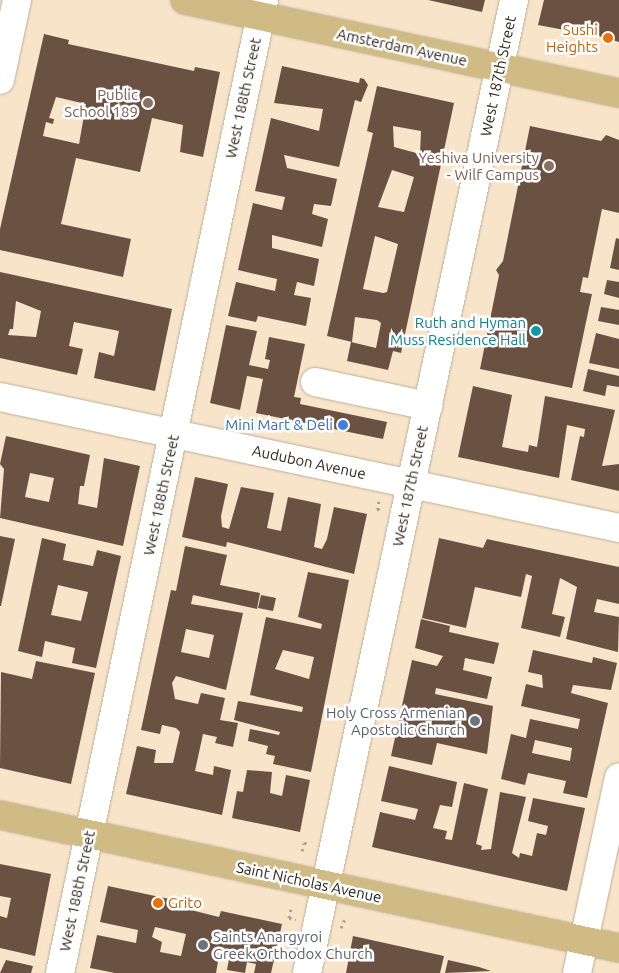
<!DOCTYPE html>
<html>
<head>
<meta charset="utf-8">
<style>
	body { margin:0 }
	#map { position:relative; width:619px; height:973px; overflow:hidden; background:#f8e4c9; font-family:Ubuntu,sans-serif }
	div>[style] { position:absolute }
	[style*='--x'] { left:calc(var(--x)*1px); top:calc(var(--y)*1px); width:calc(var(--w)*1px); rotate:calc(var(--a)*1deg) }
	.building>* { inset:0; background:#6b5141 }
	.path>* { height:3px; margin-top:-1.5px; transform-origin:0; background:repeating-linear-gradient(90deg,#b0a18c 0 2.5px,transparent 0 6.5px) }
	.roads { filter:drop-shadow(0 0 1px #c0ad93) drop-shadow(0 0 1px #c0ad93) }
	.minor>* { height:28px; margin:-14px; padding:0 14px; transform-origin:14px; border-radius:14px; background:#fff }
	.major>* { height:28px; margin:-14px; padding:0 14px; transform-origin:14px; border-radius:14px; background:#d1bb85 }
	.dots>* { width:14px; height:14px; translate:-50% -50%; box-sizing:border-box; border:2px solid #fff; border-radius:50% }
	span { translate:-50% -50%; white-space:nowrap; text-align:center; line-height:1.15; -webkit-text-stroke:5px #fff; paint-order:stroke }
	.food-label { font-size:15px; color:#c56008 }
	.right { translate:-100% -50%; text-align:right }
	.left { translate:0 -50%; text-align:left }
	.street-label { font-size:15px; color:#2e261c }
	.education-label { font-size:15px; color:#785e54 }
	.culture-label { font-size:15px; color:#0d838f }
	.shop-label { font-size:15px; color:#366cbe }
	.worship-label { font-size:15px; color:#5b616d }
</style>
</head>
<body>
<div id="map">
	<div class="building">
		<i style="clip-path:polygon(428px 0,485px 0,482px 12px)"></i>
		<i style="clip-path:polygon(544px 0,619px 0,619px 42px,571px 28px,570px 31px,538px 25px)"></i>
		<i style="clip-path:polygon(evenodd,44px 34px,69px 40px,68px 44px,194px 71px,195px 67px,220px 72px,203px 157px,180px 152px,183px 125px,152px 118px,140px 172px,76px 158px,61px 224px,131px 239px,123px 277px,0 250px,0 229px,44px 34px,56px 97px,86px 104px,79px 144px,43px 136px,46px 122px,53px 124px,54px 119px,49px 118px,56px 97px)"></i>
		<i style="clip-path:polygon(282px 66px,359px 83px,360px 78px,364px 79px,368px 85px,361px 102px,355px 100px,339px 167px,284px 155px,287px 168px,337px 179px,331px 206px,314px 204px,312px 214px,328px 219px,322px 247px,272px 235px,272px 248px,319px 259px,314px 286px,297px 282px,294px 295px,311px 298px,306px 326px,258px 316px,256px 322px,228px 316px,236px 282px,275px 291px,277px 279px,238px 270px,253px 203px,282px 210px,285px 197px,255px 191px,271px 118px,319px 131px,323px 109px,274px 103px)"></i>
		<i style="clip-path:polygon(evenodd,377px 86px,454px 103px,401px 353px,393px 351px,388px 370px,347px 361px,351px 342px,376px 348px,381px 323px,377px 320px,355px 317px,352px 342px,327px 336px,373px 133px,367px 131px,377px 86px,393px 126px,421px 131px,420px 154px,394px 147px,393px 126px,377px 86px,392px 170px,414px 177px,404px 212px,378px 207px,392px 170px,377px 86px,375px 236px,398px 244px,387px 292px,383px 293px,363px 289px,375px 236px)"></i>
		<i style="clip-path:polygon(530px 126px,601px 141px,606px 135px,619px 140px,619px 213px,602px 209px,588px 278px,583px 277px,580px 292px,592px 294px,572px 388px,480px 369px,499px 275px,496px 270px,503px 261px)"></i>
		<i style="clip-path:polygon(616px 238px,619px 239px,619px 270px,610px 268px)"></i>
		<i style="clip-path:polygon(evenodd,0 272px,172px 309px,155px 391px,94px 378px,99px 352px,114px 356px,119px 331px,74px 322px,69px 346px,83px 349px,77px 375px,0 358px,0 272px,16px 301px,41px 311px,36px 337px,8px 335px,10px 329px,13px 329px,16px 301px)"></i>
		<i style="clip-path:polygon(607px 280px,619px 282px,619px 298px,604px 294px)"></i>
		<i style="clip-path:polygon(601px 307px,619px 310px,619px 325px,598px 321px)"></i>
		<i style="clip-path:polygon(226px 325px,257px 331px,249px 365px,268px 369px,270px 360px,265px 359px,269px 337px,305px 344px,294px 397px,301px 398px,300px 404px,387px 422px,383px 439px,256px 413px,263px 379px,247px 376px,240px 410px,210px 403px)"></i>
		<i style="clip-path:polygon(596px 333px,619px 339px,619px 369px,589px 363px)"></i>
		<i style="clip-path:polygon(588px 369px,619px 376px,619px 387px,607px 385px,605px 396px,583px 391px)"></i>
		<i style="clip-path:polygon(473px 386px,512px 395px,502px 447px,528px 452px,529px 445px,537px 447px,545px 396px,615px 410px,602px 466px,619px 464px,619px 491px,571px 480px,580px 436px,584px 437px,585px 429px,567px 425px,559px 478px,458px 457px)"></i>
		<i style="clip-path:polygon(evenodd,6px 436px,90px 455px,84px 486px,80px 486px,78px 504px,97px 508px,104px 458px,140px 466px,123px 546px,0 518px,4px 469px,0 464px,6px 436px,30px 473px,54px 478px,49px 502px,25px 497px,30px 473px)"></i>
		<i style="clip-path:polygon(195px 477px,228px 484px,221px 516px,222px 527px,229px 529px,241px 487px,274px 493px,267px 528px,281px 531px,288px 497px,321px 504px,314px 547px,322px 549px,327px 539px,334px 507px,367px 514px,354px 574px,227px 542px,226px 547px,182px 537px)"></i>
		<i style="clip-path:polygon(0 536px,15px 539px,1px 606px,0 606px)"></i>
		<i style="clip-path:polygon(evenodd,42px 538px,66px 544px,63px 560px,93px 566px,97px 550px,121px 556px,96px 668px,72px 663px,75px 648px,45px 641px,42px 657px,18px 651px,42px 538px,58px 585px,88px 592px,81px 621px,51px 615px,58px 585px)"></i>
		<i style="clip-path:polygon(439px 538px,483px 548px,487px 539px,619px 567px,619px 604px,597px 599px,594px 612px,619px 617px,618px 652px,566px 639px,577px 587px,560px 578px,552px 614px,565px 617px,560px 637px,521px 628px,532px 576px,526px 574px,521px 597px,475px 587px,466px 628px,422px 618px)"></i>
		<i style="clip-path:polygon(evenodd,185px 546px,227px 555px,220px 585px,260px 593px,257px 609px,193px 595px,191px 604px,243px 613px,226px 690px,176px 676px,172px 683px,175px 699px,198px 704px,201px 693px,225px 698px,220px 720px,238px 723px,233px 747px,215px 743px,217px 737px,203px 734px,195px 771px,213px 775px,214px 766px,231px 770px,222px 815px,126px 794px,137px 746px,156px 750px,154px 763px,173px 763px,180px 732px,176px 728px,162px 725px,160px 734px,141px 730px,171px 590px,176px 591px,185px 546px,186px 629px,214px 635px,209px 658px,181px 652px,186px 629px)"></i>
		<i style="clip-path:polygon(evenodd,308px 572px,349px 580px,311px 772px,273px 764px,275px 756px,266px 754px,268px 746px,248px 741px,250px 729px,279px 735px,280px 732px,234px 720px,238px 701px,302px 712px,303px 707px,250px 695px,266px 617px,321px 629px,322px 624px,298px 617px,308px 572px,283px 650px,314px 657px,309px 679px,275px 669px,283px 650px)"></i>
		<i style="clip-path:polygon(261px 595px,276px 598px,273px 611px,258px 608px)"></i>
		<i style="clip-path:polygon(421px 619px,450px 626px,449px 632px,499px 643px,494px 664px,465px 658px,463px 670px,492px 677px,487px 699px,436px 688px,435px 694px,493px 706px,487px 754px,437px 743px,432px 765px,391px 756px,412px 660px,437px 666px,443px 656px,415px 648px)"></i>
		<i style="clip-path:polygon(evenodd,533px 650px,592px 663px,593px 657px,617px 663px,611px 690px,573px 685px,571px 693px,608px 703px,587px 798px,563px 793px,566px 781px,528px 773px,525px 785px,501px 779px,511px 734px,526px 738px,530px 719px,578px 729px,580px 719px,521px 706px,526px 684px,543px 688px,542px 675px,528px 672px,533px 650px,535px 740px,572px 748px,570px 761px,532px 753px,535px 740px)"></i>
		<i style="clip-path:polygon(36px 661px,95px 673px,71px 784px,0 768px,1px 672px,32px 679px)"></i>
		<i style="clip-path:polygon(389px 766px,457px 782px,452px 807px,440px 805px,433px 828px,447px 831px,445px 839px,452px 840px,464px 783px,488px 789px,476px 844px,482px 846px,481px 850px,491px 849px,500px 792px,526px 797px,512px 853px,519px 858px,520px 853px,532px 856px,537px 833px,546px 835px,548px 826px,528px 821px,533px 798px,585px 808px,567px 891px,372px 847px,380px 812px,415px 820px,418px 809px,381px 801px)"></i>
		<i style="clip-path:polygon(247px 770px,272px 772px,270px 793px,282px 796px,286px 775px,310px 780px,300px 832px,232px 818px,237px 791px,243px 792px)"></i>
		<i style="clip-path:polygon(0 864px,51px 874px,35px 956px,0 948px,0 916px,7px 918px,11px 898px,0 896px)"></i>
		<i style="clip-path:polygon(evenodd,108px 886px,193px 904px,191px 910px,219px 917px,221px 911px,282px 924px,271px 973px,254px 973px,256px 964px,247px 962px,245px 973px,227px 970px,229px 959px,219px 956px,216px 973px,115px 973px,90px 968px,97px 935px,136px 943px,138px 930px,100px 922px,108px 886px,155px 927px,186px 934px,181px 956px,160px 952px,162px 942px,152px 937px,155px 927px)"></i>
		<i style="clip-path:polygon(353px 936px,444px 956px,440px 973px,346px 973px)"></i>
		<i style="clip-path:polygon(6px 960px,33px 966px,31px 973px,0 973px)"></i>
		<i style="clip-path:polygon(448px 960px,479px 967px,491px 971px,445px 973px)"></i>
	</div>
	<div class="path">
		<i style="--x:379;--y:501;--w:8;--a:104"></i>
		<i style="--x:377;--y:509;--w:6;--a:9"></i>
		<i style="--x:302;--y:851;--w:8;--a:-76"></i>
		<i style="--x:304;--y:843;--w:6;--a:9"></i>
		<i style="--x:291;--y:909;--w:9;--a:103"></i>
		<i style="--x:289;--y:918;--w:7;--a:8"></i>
		<i style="--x:341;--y:928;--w:11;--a:-68"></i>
	</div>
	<div class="roads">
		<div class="minor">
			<i style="--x:0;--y:80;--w:82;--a:-78"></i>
			<i style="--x:315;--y:382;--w:116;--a:12"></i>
			<i style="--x:0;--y:397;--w:633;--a:11.95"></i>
			<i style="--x:60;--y:973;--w:994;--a:-78.16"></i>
			<i style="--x:307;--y:973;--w:995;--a:-77.99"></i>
			<i style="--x:577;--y:973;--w:200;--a:-77.9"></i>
		</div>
		<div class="major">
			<i style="--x:185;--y:0;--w:444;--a:12.1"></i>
			<i style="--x:0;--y:815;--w:633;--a:12.13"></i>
		</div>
	</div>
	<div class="dots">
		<i style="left:608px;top:38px;background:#e8710a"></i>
		<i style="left:148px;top:103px;background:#8d6e63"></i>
		<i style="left:549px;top:166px;background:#8d6e63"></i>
		<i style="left:536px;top:331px;background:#0f9aa8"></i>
		<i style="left:343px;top:425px;background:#3f7fe0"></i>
		<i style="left:475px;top:721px;background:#6b7280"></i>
		<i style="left:158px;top:903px;background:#e8710a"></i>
		<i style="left:203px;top:945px;background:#6b7280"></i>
	</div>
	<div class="food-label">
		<span class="right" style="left:598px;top:38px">Sushi<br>Heights</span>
		<span class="left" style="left:168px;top:903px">Grito</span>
	</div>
	<div class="street-label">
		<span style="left:402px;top:47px;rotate:12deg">Amsterdam Avenue</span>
		<span style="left:498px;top:76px;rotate:-78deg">West 187th Street</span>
		<span style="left:243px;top:98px;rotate:-78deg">West 188th Street</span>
		<span style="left:309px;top:462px;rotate:12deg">Audubon Avenue</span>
		<span style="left:410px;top:486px;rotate:-78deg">West 187th Street</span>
		<span style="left:161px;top:495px;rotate:-78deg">West 188th Street</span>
		<span style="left:309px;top:882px;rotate:12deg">Saint Nicholas Avenue</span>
		<span style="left:77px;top:891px;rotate:-78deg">West 188th Street</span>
	</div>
	<div class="education-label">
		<span class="right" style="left:138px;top:103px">Public<br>School 189</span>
		<span class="right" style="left:539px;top:166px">Yeshiva University<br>- Wilf Campus</span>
	</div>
	<div class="culture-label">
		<span class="right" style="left:526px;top:331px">Ruth and Hyman<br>Muss Residence Hall</span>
	</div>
	<div class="shop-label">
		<span class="right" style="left:333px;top:425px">Mini Mart &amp; Deli</span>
	</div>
	<div class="worship-label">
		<span class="right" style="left:465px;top:721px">Holy Cross Armenian<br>Apostolic Church</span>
		<span class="left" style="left:213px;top:945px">Saints Anargyroi<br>Greek Orthodox Church</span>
	</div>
</div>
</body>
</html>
